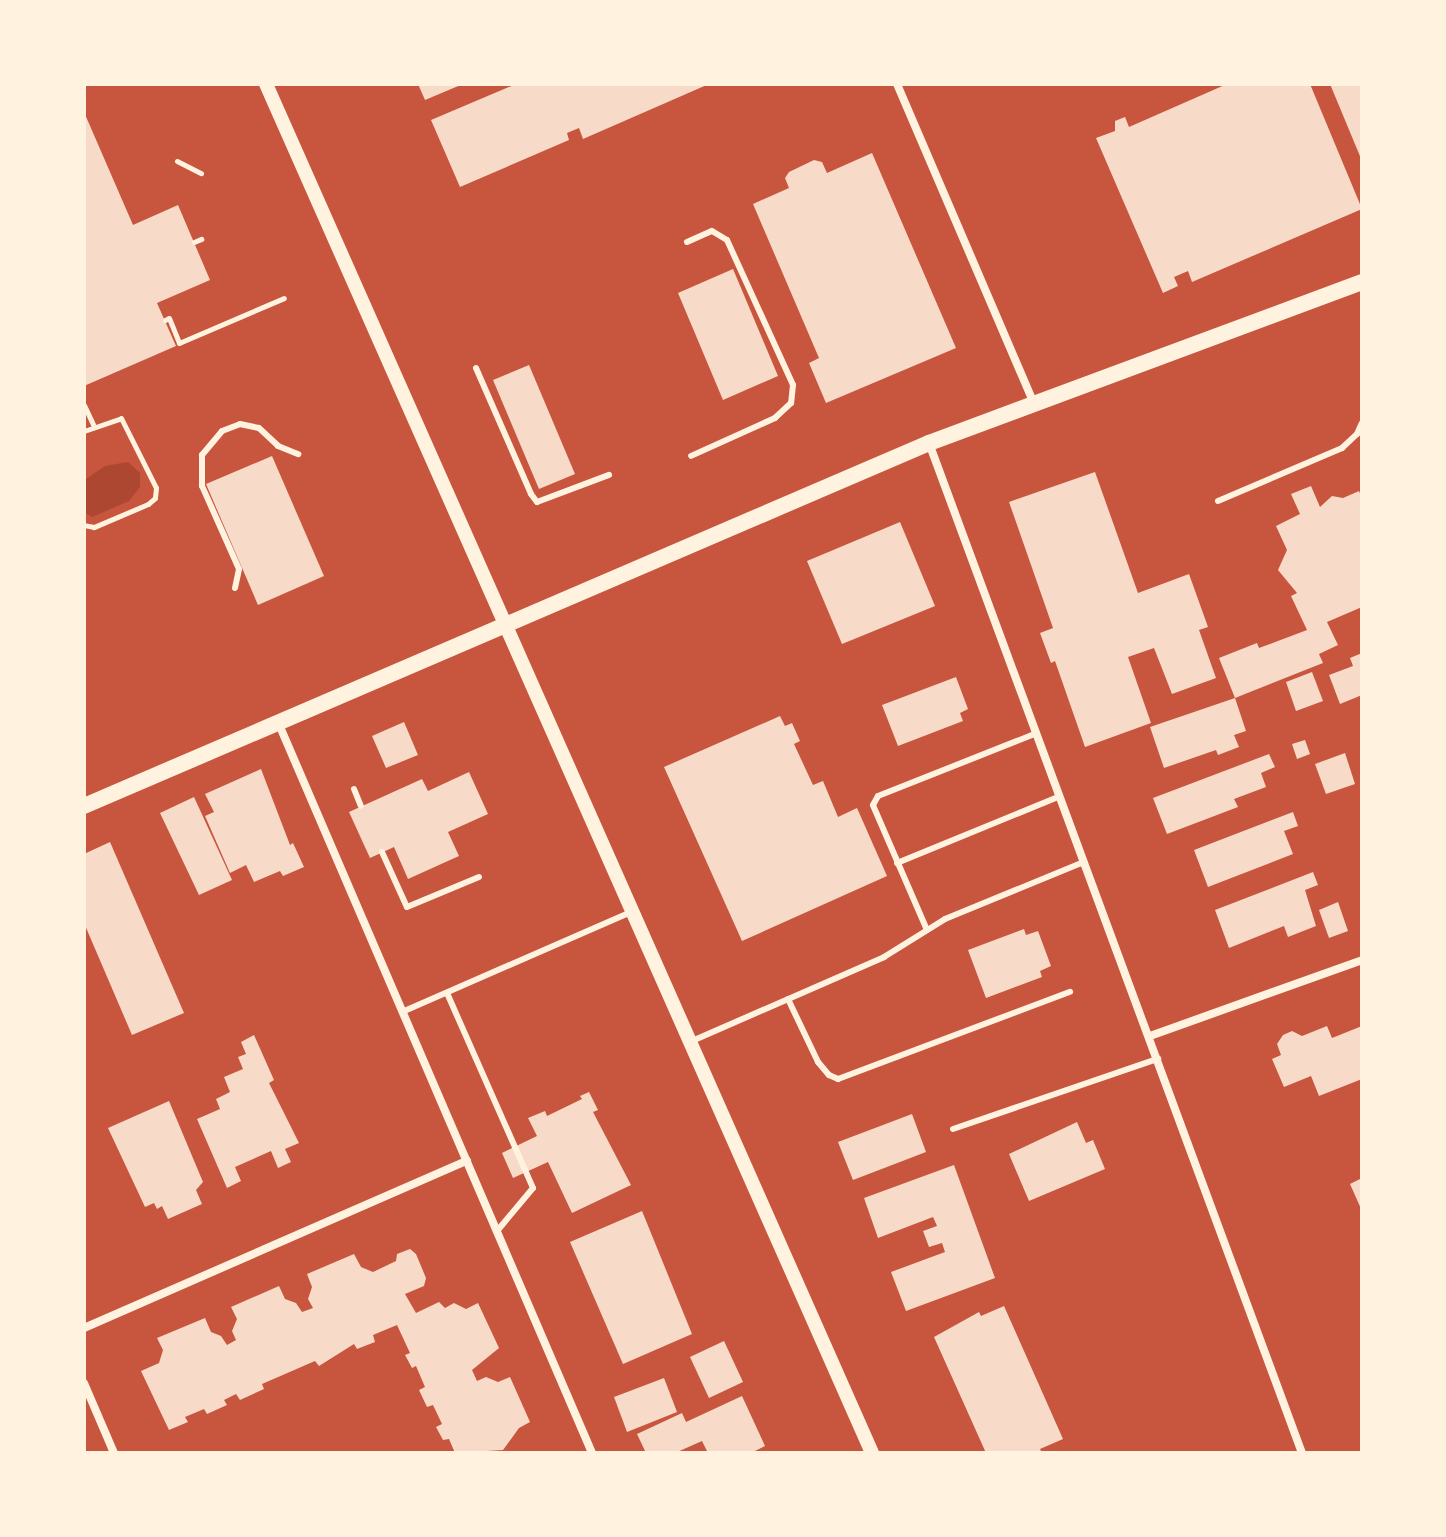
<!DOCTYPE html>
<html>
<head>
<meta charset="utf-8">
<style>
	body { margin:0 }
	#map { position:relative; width:1446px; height:1537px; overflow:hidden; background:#c8553d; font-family:Arial,sans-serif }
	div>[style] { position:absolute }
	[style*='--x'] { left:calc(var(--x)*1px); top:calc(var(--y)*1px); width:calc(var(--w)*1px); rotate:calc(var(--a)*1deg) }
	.green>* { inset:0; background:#ae4732 }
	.building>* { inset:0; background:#f7dbc8 }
	.path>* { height:5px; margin:-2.5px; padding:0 2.5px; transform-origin:2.5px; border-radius:2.5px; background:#fff3e0 }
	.service>* { height:6px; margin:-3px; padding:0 3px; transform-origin:3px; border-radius:3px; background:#fff3e0 }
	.minor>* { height:8px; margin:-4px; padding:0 4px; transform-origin:4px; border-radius:4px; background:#fff3e0 }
	.tertiary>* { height:14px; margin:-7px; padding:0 7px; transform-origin:7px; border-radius:7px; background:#fff3e0 }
	.secondary>* { height:16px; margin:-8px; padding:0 8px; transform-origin:8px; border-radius:8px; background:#fff3e0 }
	span { translate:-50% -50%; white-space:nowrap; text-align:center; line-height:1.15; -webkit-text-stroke:8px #fff3e0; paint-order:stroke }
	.frame { position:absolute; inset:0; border:86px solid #fff3e0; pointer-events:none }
</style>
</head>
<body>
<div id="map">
	<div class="green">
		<i style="clip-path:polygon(128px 462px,140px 473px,140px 487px,129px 501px,92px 517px,84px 512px,86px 479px,105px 466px)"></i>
	</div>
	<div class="building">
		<i style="clip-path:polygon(418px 84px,463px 84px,425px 100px)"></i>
		<i style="clip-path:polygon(516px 84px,709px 84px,583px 139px,579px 128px,567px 133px,569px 140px,460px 187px,431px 120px)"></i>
		<i style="clip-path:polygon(1227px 84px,1310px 84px,1362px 209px,1192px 282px,1188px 271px,1174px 277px,1178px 286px,1163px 293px,1096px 138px,1115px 131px,1115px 121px,1125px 117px,1129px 127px)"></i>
		<i style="clip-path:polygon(1330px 84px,1362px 84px,1362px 161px)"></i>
		<i style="clip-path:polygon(84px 112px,133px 225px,178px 205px,210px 280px,157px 303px,176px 346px,84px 386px)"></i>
		<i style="clip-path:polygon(872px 153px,956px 348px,826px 403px,809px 363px,819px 358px,753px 204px,789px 188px,785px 178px,789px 172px,814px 160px,822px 162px,827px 173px)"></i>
		<i style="clip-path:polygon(733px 269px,778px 376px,723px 400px,678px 293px)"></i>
		<i style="clip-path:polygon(529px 365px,575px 474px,539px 489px,493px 380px)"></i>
		<i style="clip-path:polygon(272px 456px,324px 576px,258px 605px,206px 484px)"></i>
		<i style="clip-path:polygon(1095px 472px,1138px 593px,1189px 574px,1208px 627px,1199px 630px,1216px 678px,1172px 694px,1154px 648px,1128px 657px,1151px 723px,1085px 747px,1055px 661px,1051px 663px,1040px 633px,1053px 628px,1009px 502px)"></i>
		<i style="clip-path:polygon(1311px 486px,1320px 507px,1332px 496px,1343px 498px,1359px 491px,1362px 498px,1362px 607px,1327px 622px,1338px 645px,1319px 654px,1323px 663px,1235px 698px,1219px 658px,1257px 643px,1259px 648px,1307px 630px,1291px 596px,1297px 593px,1278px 570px,1287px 550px,1276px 526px,1300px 514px,1291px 494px)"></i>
		<i style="clip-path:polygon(900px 522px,935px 606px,842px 644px,807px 561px)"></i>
		<i style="clip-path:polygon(1362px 653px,1362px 695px,1340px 704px,1329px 675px,1353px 666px,1350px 658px)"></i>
		<i style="clip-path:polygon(1312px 672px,1323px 701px,1296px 711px,1286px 682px)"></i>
		<i style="clip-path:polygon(956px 677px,968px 709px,960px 713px,963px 721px,898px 746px,882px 705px)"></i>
		<i style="clip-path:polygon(1235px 698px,1246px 731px,1234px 735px,1239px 747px,1218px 755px,1216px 750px,1164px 768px,1150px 727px)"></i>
		<i style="clip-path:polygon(780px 716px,785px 726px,792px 723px,800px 741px,794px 744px,813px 785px,823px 781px,838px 817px,857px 808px,887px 876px,742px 941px,664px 767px)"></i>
		<i style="clip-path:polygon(404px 722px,418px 755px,386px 768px,372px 736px)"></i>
		<i style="clip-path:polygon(1305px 740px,1310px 754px,1297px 759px,1292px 744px)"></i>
		<i style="clip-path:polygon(1345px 753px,1355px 784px,1326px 794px,1315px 764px)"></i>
		<i style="clip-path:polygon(1269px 754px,1275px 767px,1261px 773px,1266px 787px,1234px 799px,1238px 807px,1167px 834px,1153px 798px)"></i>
		<i style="clip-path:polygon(261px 769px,290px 845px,293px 843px,304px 867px,283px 876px,280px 871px,254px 882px,246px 865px,230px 873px,205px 816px,214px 812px,205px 794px)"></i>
		<i style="clip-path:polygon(469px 772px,488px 814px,448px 832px,459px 856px,408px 879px,394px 847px,370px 858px,349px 812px,422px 779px,428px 791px)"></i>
		<i style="clip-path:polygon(194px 797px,232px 880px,199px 895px,160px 813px)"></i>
		<i style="clip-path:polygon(1293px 812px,1298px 826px,1284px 831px,1293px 854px,1208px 887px,1194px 850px)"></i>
		<i style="clip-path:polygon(110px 842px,184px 1013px,132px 1035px,84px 923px,84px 854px)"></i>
		<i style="clip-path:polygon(1313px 872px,1318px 885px,1305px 890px,1316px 926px,1288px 937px,1284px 926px,1229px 948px,1215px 910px)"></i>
		<i style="clip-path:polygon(1338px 902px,1348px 931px,1329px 938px,1319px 910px)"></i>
		<i style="clip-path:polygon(1024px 929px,1026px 935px,1038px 931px,1051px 966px,1040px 971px,1042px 977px,986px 998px,968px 950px)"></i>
		<i style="clip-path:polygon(1327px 1026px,1332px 1038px,1362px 1026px,1362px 1079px,1319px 1096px,1311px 1076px,1284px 1087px,1272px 1059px,1281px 1055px,1277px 1044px,1283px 1035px,1292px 1031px,1302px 1036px)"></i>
		<i style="clip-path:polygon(254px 1035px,274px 1080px,269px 1083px,299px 1143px,285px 1149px,291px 1162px,278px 1168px,271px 1151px,235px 1167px,241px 1181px,227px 1188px,197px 1119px,220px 1109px,216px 1099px,230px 1092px,224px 1077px,243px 1069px,238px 1057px,246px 1054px,241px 1042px)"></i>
		<i style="clip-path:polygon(589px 1092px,598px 1110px,593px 1112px,631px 1185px,572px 1213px,548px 1162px,513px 1178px,502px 1153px,537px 1136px,528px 1118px,545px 1111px,547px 1116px,582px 1099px,580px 1096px)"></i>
		<i style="clip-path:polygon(169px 1101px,203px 1182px,196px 1190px,202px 1204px,168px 1219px,162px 1206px,157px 1209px,154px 1203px,145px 1207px,108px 1128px)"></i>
		<i style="clip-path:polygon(912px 1114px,926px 1152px,853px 1180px,838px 1142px)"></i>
		<i style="clip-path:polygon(1077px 1122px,1086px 1143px,1093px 1140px,1105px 1169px,1029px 1201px,1009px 1154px)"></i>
		<i style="clip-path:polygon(954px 1165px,995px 1278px,906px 1311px,891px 1272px,945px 1252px,942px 1243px,929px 1247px,923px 1231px,937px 1226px,933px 1217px,878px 1238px,864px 1198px)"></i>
		<i style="clip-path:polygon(1362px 1178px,1362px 1211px,1350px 1184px)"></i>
		<i style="clip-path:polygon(642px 1211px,692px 1334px,623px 1364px,570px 1242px)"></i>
		<i style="clip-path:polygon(410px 1249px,416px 1254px,426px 1278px,424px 1286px,405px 1294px,416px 1313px,439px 1302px,445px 1308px,454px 1303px,466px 1309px,478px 1303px,499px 1348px,472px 1370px,477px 1381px,486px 1377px,498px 1382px,510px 1377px,530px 1422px,519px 1428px,503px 1450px,455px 1453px,449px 1439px,443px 1440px,436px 1427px,442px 1424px,433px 1405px,427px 1407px,419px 1390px,425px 1387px,416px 1366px,412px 1368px,405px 1355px,410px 1353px,397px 1325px,373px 1335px,375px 1342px,357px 1349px,354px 1344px,319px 1366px,315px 1361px,262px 1384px,264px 1389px,240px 1400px,236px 1394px,224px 1400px,227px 1405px,207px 1414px,204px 1409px,185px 1417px,188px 1422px,169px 1430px,141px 1371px,159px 1363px,163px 1350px,157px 1338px,205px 1318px,211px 1332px,221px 1336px,227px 1345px,236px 1340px,232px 1331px,237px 1319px,231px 1307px,279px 1286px,285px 1299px,296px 1303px,302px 1312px,313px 1308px,308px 1299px,312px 1287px,307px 1274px,354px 1254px,361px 1267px,373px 1272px,396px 1261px,397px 1254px)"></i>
		<i style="clip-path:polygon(1004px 1306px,1063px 1439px,1040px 1449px,1042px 1453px,986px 1453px,934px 1337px,979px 1312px,981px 1316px)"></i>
		<i style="clip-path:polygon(724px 1341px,743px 1382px,709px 1398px,690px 1357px)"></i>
		<i style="clip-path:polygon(664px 1378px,677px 1412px,627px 1432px,614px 1397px)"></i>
		<i style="clip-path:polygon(742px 1396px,765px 1446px,751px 1453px,708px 1453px,702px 1441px,675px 1453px,646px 1453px,637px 1434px,682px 1413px,686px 1422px)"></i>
	</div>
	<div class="path">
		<i style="--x:177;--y:161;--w:27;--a:27"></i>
		<i style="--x:194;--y:242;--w:8;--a:-23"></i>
		<i style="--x:165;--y:320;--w:4;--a:-27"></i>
		<i style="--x:169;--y:318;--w:27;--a:68"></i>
		<i style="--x:179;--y:343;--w:114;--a:-23.2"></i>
		<i style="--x:84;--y:405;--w:23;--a:65"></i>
		<i style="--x:84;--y:431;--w:39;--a:-19"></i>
		<i style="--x:121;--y:418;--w:78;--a:63.4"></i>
		<i style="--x:156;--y:488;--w:10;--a:96"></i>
		<i style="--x:155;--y:498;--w:9;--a:139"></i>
		<i style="--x:148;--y:504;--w:59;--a:156.9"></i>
		<i style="--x:94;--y:527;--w:10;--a:-169"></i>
	</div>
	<div class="service">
		<i style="--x:687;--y:242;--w:27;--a:-24"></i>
		<i style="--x:712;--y:231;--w:17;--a:31"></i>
		<i style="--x:727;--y:240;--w:159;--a:65.5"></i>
		<i style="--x:793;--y:385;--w:18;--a:96"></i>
		<i style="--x:791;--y:403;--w:22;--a:137"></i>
		<i style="--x:775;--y:418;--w:92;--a:155.7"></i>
		<i style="--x:476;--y:368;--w:137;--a:66.4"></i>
		<i style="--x:531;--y:494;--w:10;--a:53"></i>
		<i style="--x:537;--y:502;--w:77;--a:-20.6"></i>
		<i style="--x:1218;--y:501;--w:135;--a:-23.1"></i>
		<i style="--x:1342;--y:448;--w:21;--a:-43"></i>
		<i style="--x:1357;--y:434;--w:12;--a:-66"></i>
		<i style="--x:235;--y:588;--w:19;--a:-78"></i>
		<i style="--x:239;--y:569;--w:91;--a:-114"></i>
		<i style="--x:202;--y:486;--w:31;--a:-90"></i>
		<i style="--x:202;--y:455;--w:31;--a:-50"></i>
		<i style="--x:222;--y:431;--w:19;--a:-21"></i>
		<i style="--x:240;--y:424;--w:19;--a:12"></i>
		<i style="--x:259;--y:428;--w:26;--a:43"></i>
		<i style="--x:278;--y:446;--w:22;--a:22"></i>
		<i style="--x:354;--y:789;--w:18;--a:68"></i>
		<i style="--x:382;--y:852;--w:60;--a:65.6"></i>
		<i style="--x:407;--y:907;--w:78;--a:-22.6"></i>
		<i style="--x:897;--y:863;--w:176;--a:-22.3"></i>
		<i style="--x:927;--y:930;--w:136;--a:-113.4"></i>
		<i style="--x:873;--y:805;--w:10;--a:-61"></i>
		<i style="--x:878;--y:796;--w:171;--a:-21.6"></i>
		<i style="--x:447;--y:993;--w:213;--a:66.2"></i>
		<i style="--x:533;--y:1188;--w:56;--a:129.9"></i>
		<i style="--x:788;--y:999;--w:70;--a:64.5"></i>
		<i style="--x:818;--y:1062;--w:17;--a:50"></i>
		<i style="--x:829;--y:1075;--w:10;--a:24"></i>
		<i style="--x:838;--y:1079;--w:248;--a:-20.6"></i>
		<i style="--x:402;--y:1012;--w:250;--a:-23.6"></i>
		<i style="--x:692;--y:1041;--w:210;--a:-23.6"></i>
		<i style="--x:884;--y:957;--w:72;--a:-31.9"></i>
		<i style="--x:945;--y:919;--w:150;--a:-22.3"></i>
		<i style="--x:953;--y:1129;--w:217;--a:-18.9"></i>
	</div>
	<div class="minor">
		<i style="--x:897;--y:84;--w:346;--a:66.8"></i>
		<i style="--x:929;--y:443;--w:1077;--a:69.73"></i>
		<i style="--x:278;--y:722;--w:796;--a:66.75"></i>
		<i style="--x:1150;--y:1036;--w:225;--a:-19.7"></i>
		<i style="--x:84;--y:1328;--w:418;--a:-23.6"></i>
		<i style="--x:84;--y:1383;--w:76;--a:66.8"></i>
	</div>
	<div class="tertiary">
		<i style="--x:266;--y:84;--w:1497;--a:66.12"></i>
	</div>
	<div class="secondary">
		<i style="--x:84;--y:806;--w:920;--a:-23.25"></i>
		<i style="--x:929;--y:443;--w:462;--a:-20.4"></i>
	</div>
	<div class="frame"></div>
</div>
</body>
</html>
